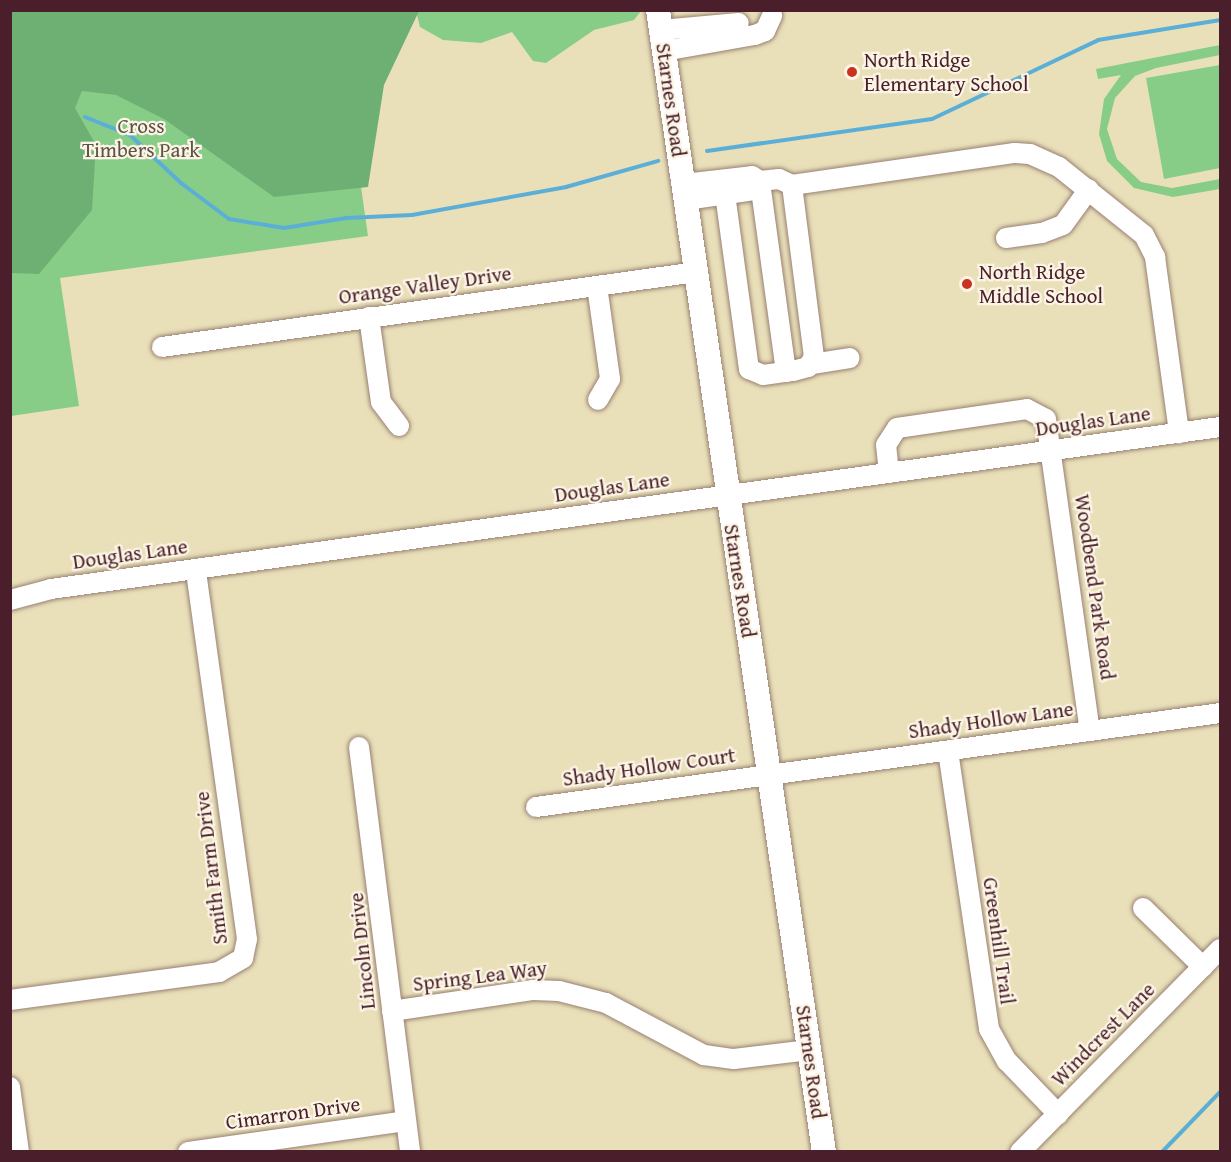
<!DOCTYPE html>
<html>
<head>
<meta charset="utf-8">
<style>
	body { margin:0 }
	#map { position:relative; width:1231px; height:1162px; overflow:hidden; background:#e9e0ba; font-family:"Gentium Book Plus",serif }
	div>[style] { position:absolute }
	[style*='--x'] { left:calc(var(--x)*1px); top:calc(var(--y)*1px); width:calc(var(--w)*1px); rotate:calc(var(--a)*1deg) }
	.green>* { inset:0; background:#88cd87 }
	.forest>* { inset:0; background:#6eb074 }
	.stream>* { height:4px; margin:-2px; padding:0 2px; transform-origin:2px; border-radius:2px; background:#5bafd7 }
	.roads { filter:drop-shadow(0 0 2px #9a8072) drop-shadow(0 0 2px #9a8072) }
	.minor>* { height:20px; margin:-10px; padding:0 10px; transform-origin:10px; border-radius:10px; background:#fff }
	.major>* { height:24px; margin:-12px; padding:0 12px; transform-origin:12px; border-radius:12px; background:#fff }
	.dots>* { width:16px; height:16px; translate:-50% -50%; box-sizing:border-box; border:3px solid #fcf5e5; border-radius:50% }
	span { translate:-50% -50%; white-space:nowrap; text-align:center; line-height:1.15; -webkit-text-stroke:4.5px #fcf5e5; paint-order:stroke }
	.poi-label { font-size:21px; color:#4a1f2b }
	.left { translate:0 -50%; text-align:left }
	.street-label { font-size:21px; color:#4a1f2b }
	.park-label { font-size:21px; color:#5d5347 }
	.frame { position:absolute; inset:0; border:12px solid #4a1f2b; pointer-events:none }
</style>
</head>
<body>
<div id="map">
	<div class="green">
		<i style="clip-path:polygon(10px 11px,336px 11px,368px 236px,60px 278px,79px 406px,11px 416px)"></i>
		<i style="clip-path:polygon(416px 11px,641px 11px,634px 20px,594px 30px,546px 63px,533px 61px,512px 32px,481px 43px,443px 40px,420px 27px)"></i>
		<i style="clip-path:polygon(1220px 45px,1220px 55px,1156px 68px,1135px 76px,1115px 98px,1107px 129px,1117px 159px,1141px 182px,1172px 188px,1220px 179px,1220px 189px,1173px 197px,1134px 188px,1107px 161px,1099px 134px,1104px 99px,1121px 75px,1098px 79px,1096px 69px)"></i>
		<i style="clip-path:polygon(1220px 65px,1220px 168px,1164px 179px,1146px 78px)"></i>
	</div>
	<div class="forest">
		<i style="clip-path:polygon(11px 10px,419px 10px,419px 11px,384px 85px,368px 187px,274px 197px,164px 119px,116px 95px,82px 91px,75px 108px,96px 145px,92px 210px,39px 274px,11px 273px)"></i>
	</div>
	<div class="stream">
		<i style="--x:85;--y:117;--w:48;--a:21.8"></i>
		<i style="--x:130;--y:135;--w:70;--a:43.3"></i>
		<i style="--x:181;--y:183;--w:60;--a:36.9"></i>
		<i style="--x:229;--y:219;--w:56;--a:9.3"></i>
		<i style="--x:284;--y:228;--w:63;--a:-9.2"></i>
		<i style="--x:346;--y:218;--w:66;--a:-2.6"></i>
		<i style="--x:412;--y:215;--w:157;--a:-10.3"></i>
		<i style="--x:566;--y:187;--w:96;--a:-15.8"></i>
		<i style="--x:707;--y:151;--w:227;--a:-8.1"></i>
		<i style="--x:932;--y:119;--w:184;--a:-25.4"></i>
		<i style="--x:1098;--y:40;--w:124;--a:-9.3"></i>
		<i style="--x:1162;--y:1152;--w:83;--a:-46"></i>
	</div>
	<div class="roads">
		<div class="minor">
			<i style="--x:661;--y:30;--w:78;--a:-5.1"></i>
			<i style="--x:664;--y:51;--w:92;--a:-10"></i>
			<i style="--x:755;--y:35;--w:11;--a:-22"></i>
			<i style="--x:765;--y:31;--w:17;--a:-65"></i>
			<i style="--x:684;--y:184;--w:68;--a:-6.7"></i>
			<i style="--x:752;--y:176;--w:9;--a:32"></i>
			<i style="--x:760;--y:181;--w:11;--a:124"></i>
			<i style="--x:754;--y:190;--w:69;--a:171.6"></i>
			<i style="--x:725;--y:194;--w:177;--a:82.2"></i>
			<i style="--x:749;--y:369;--w:15;--a:23"></i>
			<i style="--x:763;--y:375;--w:30;--a:-8"></i>
			<i style="--x:793;--y:371;--w:16;--a:-15"></i>
			<i style="--x:808;--y:367;--w:12;--a:-59"></i>
			<i style="--x:814;--y:357;--w:173;--a:-97.3"></i>
			<i style="--x:1006;--y:238;--w:36;--a:-8"></i>
			<i style="--x:1042;--y:233;--w:22;--a:-21"></i>
			<i style="--x:1063;--y:225;--w:44;--a:-54.2"></i>
			<i style="--x:597;--y:286;--w:94;--a:82"></i>
			<i style="--x:610;--y:379;--w:24;--a:120"></i>
			<i style="--x:369;--y:317;--w:86;--a:82"></i>
			<i style="--x:381;--y:402;--w:30;--a:53"></i>
			<i style="--x:162;--y:347;--w:539;--a:-7.99"></i>
			<i style="--x:812;--y:364;--w:38;--a:-9"></i>
			<i style="--x:786;--y:372;--w:193;--a:-97.8"></i>
			<i style="--x:760;--y:181;--w:19;--a:-6"></i>
			<i style="--x:779;--y:179;--w:14;--a:25"></i>
			<i style="--x:792;--y:185;--w:225;--a:-8.2"></i>
			<i style="--x:1015;--y:153;--w:15;--a:4"></i>
			<i style="--x:1030;--y:154;--w:32;--a:24"></i>
			<i style="--x:1059;--y:167;--w:109;--a:38.7"></i>
			<i style="--x:1144;--y:235;--w:25;--a:63"></i>
			<i style="--x:1155;--y:257;--w:178;--a:82.2"></i>
			<i style="--x:889;--y:473;--w:28;--a:-96"></i>
			<i style="--x:886;--y:445;--w:20;--a:-57"></i>
			<i style="--x:897;--y:428;--w:131;--a:-8.3"></i>
			<i style="--x:1027;--y:409;--w:21;--a:28"></i>
			<i style="--x:1046;--y:419;--w:315;--a:82"></i>
			<i style="--x:10;--y:600;--w:42;--a:-15"></i>
			<i style="--x:51;--y:589;--w:1180;--a:-7.89"></i>
			<i style="--x:359;--y:747;--w:408;--a:82.8"></i>
			<i style="--x:948;--y:751;--w:281;--a:81.6"></i>
			<i style="--x:989;--y:1029;--w:37;--a:61"></i>
			<i style="--x:1007;--y:1061;--w:74;--a:46.1"></i>
			<i style="--x:536;--y:807;--w:690;--a:-7.82"></i>
			<i style="--x:1143;--y:908;--w:84;--a:44.5"></i>
			<i style="--x:10;--y:1000;--w:211;--a:-7.6"></i>
			<i style="--x:219;--y:972;--w:28;--a:-30"></i>
			<i style="--x:243;--y:958;--w:19;--a:-78"></i>
			<i style="--x:247;--y:939;--w:373;--a:-97.9"></i>
			<i style="--x:392;--y:1011;--w:143;--a:-8.5"></i>
			<i style="--x:533;--y:990;--w:26;--a:2"></i>
			<i style="--x:559;--y:991;--w:49;--a:14.3"></i>
			<i style="--x:606;--y:1003;--w:111;--a:28"></i>
			<i style="--x:704;--y:1055;--w:30;--a:8"></i>
			<i style="--x:734;--y:1059;--w:76;--a:-6.8"></i>
			<i style="--x:10;--y:1087;--w:66;--a:82.1"></i>
			<i style="--x:188;--y:1152;--w:220;--a:-8.1"></i>
			<i style="--x:1020;--y:1152;--w:285;--a:-45.4"></i>
		</div>
		<div class="major">
			<i style="--x:658;--y:10;--w:1154;--a:81.73"></i>
		</div>
	</div>
	<div class="dots">
		<i style="left:852px;top:72px;background:#c8321e"></i>
		<i style="left:967px;top:284px;background:#c8321e"></i>
	</div>
	<div class="poi-label">
		<span class="left" style="left:864px;top:72px">North Ridge<br>Elementary School</span>
		<span class="left" style="left:979px;top:284px">North Ridge<br>Middle School</span>
	</div>
	<div class="street-label">
		<span style="left:671px;top:100px;rotate:82deg">Starnes Road</span>
		<span style="left:425px;top:285px;rotate:-8deg">Orange Valley Drive</span>
		<span style="left:1093px;top:421px;rotate:-8deg">Douglas Lane</span>
		<span style="left:612px;top:487px;rotate:-8deg">Douglas Lane</span>
		<span style="left:130px;top:554px;rotate:-8deg">Douglas Lane</span>
		<span style="left:740px;top:581px;rotate:81deg">Starnes Road</span>
		<span style="left:1095px;top:587px;rotate:82deg">Woodbend Park Road</span>
		<span style="left:991px;top:720px;rotate:-8deg">Shady Hollow Lane</span>
		<span style="left:649px;top:767px;rotate:-8deg">Shady Hollow Court</span>
		<span style="left:211px;top:868px;rotate:-97deg">Smith Farm Drive</span>
		<span style="left:999px;top:941px;rotate:82deg">Greenhill Trail</span>
		<span style="left:362px;top:951px;rotate:-96deg">Lincoln Drive</span>
		<span style="left:480px;top:976px;rotate:-7deg">Spring Lea Way</span>
		<span style="left:1103px;top:1034px;rotate:-45deg">Windcrest Lane</span>
		<span style="left:811px;top:1062px;rotate:82deg">Starnes Road</span>
		<span style="left:293px;top:1113px;rotate:-8deg">Cimarron Drive</span>
	</div>
	<div class="park-label">
		<span style="left:141px;top:138px">Cross<br>Timbers Park</span>
	</div>
	<div class="frame"></div>
</div>
</body>
</html>
